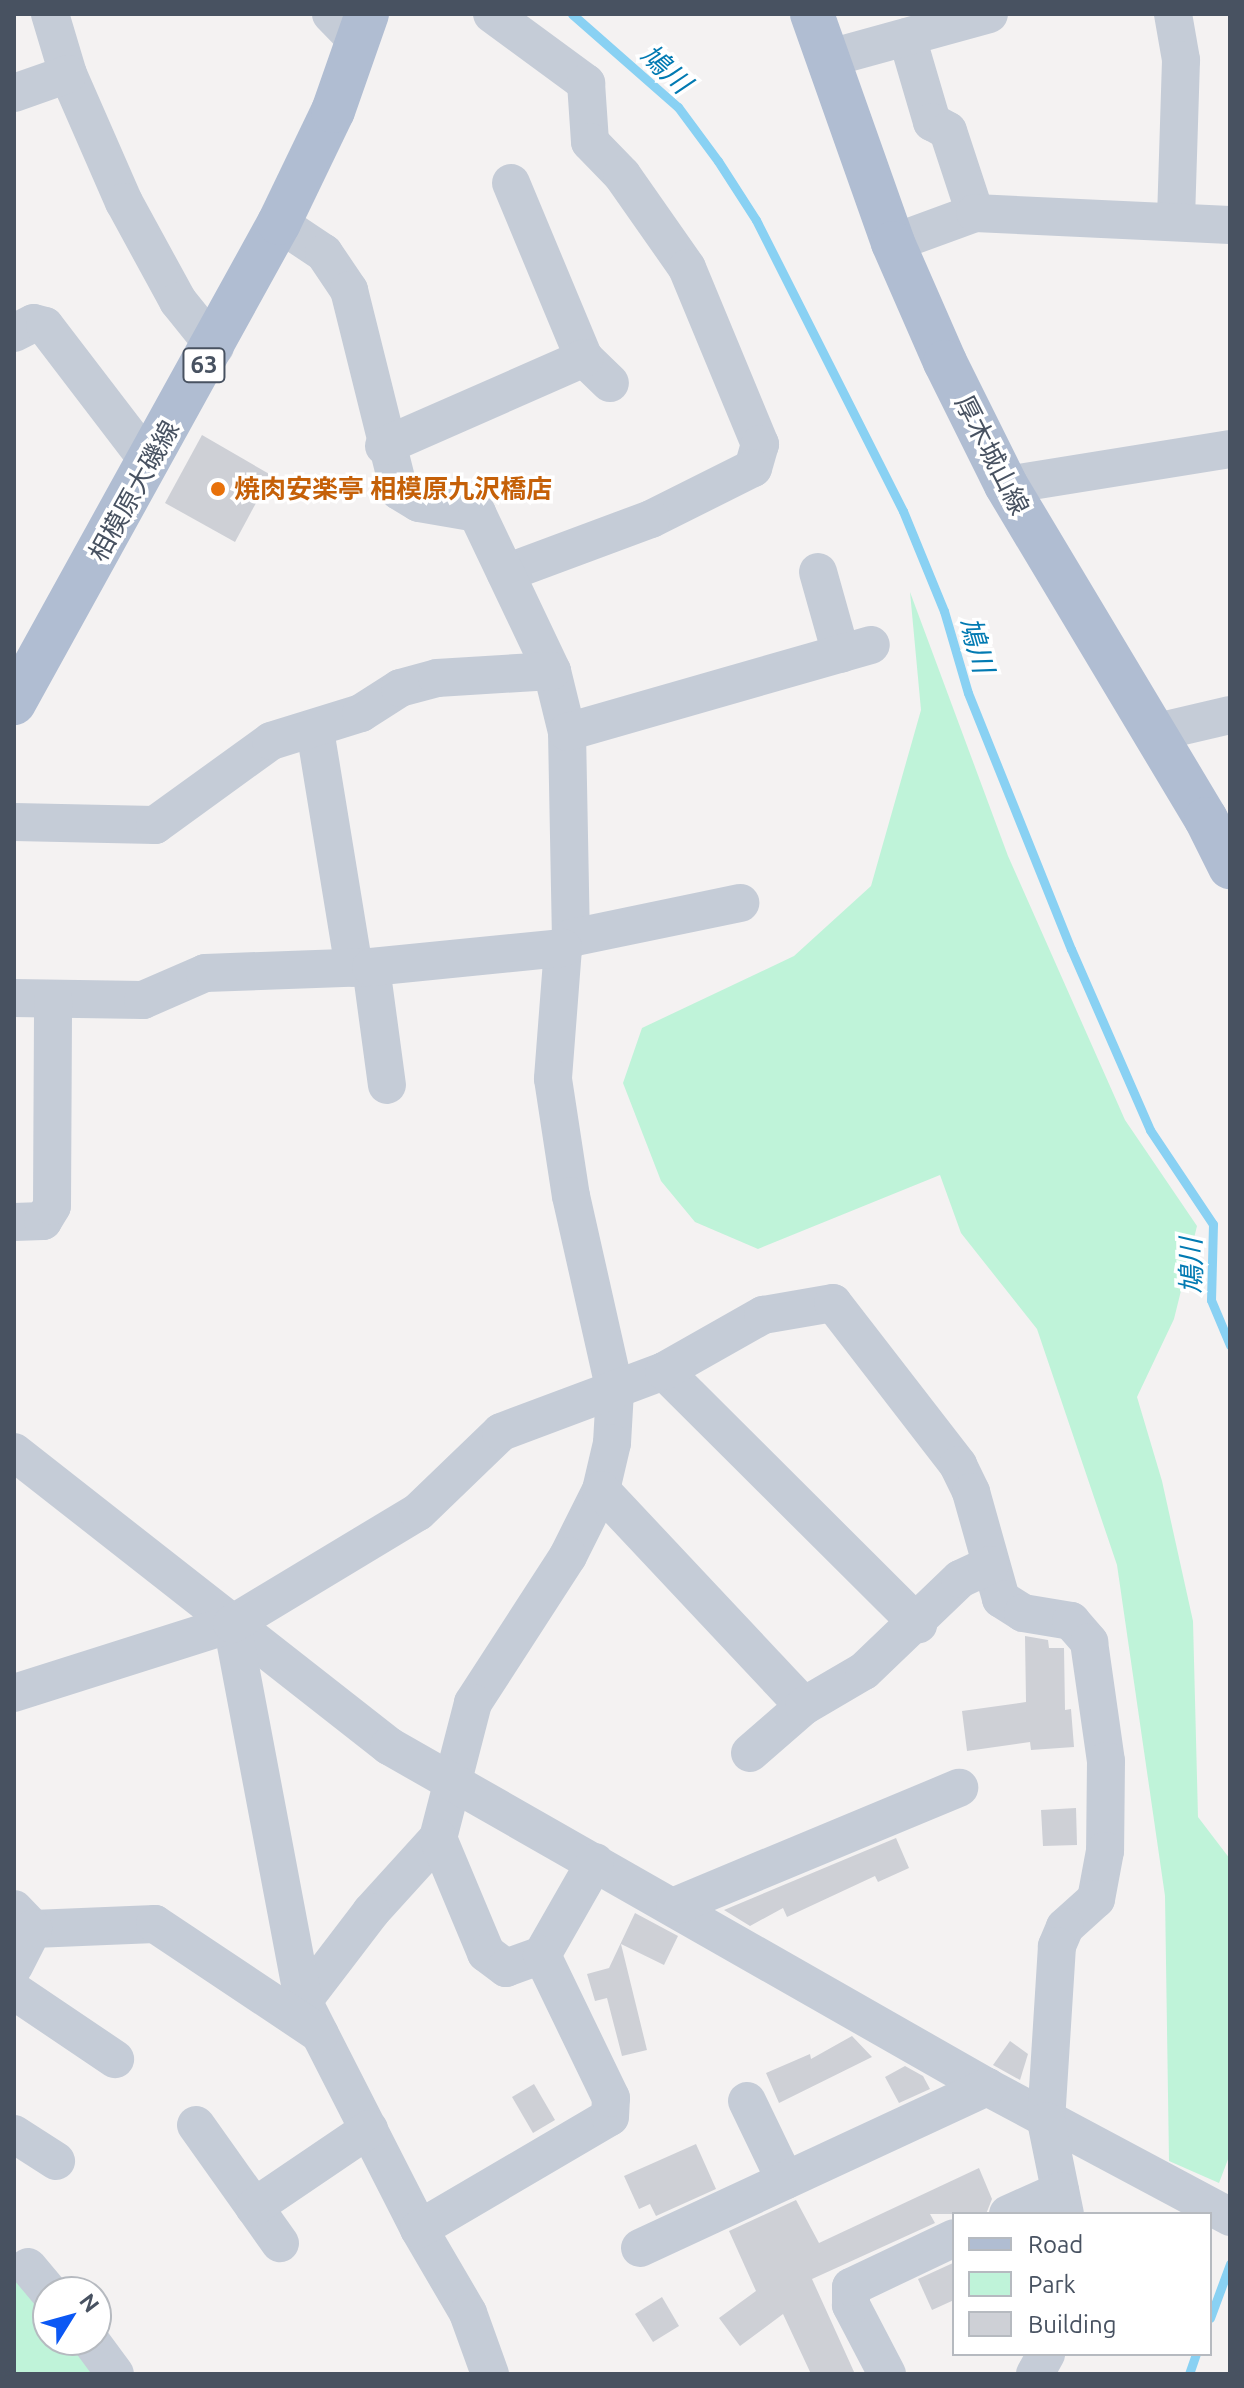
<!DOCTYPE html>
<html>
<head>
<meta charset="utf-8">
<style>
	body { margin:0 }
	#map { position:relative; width:1244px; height:2388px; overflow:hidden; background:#f4f2f2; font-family:Ubuntu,"Noto Sans JP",sans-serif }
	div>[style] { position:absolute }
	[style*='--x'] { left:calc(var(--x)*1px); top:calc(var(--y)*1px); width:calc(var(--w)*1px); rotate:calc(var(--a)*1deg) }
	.green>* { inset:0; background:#bff3d9 }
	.stream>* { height:9px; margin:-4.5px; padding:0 4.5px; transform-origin:4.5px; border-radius:4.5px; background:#89d1f3 }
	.building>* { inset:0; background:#ced0d6 }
	.minor>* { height:38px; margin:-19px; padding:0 19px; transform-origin:19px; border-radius:19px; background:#c5ccd7 }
	.major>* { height:44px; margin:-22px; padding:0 22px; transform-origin:22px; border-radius:22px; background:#b0bdd2 }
	.dots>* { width:22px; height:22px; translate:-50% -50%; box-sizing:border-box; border:4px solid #fff; border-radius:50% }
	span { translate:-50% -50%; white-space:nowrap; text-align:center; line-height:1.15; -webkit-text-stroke:7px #fff; paint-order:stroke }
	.shield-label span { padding:2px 6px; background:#fff; border:2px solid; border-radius:6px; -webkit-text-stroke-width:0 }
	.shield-label { font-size:24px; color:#485261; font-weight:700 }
	.street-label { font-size:26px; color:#485261 }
	.food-label { font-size:26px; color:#c56008; font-weight:700 }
	.left { translate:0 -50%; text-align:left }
	.water-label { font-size:28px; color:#027ab2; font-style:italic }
	.frame { position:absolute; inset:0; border:16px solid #485261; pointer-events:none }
	.legend { position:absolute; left:952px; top:2212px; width:260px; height:144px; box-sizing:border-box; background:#fff; border:2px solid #b6bac0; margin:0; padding:10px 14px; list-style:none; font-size:24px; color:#485261 }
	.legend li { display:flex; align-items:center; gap:16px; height:40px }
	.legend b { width:40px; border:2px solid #b6bac0 }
	.north { position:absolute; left:32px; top:2276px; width:80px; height:80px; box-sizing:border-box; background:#fff; border:2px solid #b6bac0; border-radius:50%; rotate:53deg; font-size:22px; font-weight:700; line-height:32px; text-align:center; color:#485261 }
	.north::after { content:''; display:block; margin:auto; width:28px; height:36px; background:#0c58f4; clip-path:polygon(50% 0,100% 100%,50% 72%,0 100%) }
</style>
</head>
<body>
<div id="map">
	<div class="green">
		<i style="clip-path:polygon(910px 592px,1008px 856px,1125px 1120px,1197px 1226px,1174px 1319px,1137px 1397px,1162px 1481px,1193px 1621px,1198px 1817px,1230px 1859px,1230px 2154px,1219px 2183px,1169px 2161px,1165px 1896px,1117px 1565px,1037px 1329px,961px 1233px,940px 1175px,758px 1249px,695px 1222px,661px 1181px,623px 1083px,642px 1028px,794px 956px,871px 886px,921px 710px)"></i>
		<i style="clip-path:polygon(14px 2276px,48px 2314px,48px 2340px,71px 2340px,102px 2374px,14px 2374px)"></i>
	</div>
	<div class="stream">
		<i style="--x:572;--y:14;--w:141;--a:41.3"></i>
		<i style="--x:678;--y:107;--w:67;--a:53.5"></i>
		<i style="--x:718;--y:161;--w:70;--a:57.2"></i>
		<i style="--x:756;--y:220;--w:326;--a:63.2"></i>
		<i style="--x:903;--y:511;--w:108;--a:67.7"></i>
		<i style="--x:944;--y:611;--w:85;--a:73.7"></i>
		<i style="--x:968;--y:693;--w:276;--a:68.1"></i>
		<i style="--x:1071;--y:949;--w:197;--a:66.4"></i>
		<i style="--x:1150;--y:1130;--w:113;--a:56.2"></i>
		<i style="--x:1213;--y:1224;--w:76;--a:91.5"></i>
		<i style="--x:1211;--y:1300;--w:49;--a:67.1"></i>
		<i style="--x:1210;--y:2318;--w:58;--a:-69.7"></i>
		<i style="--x:1189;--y:2374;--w:21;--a:-71"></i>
	</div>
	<div class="building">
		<i style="clip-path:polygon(202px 435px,271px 475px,235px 542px,165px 503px)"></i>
		<i style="clip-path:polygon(1025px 1636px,1048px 1640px,1049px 1648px,1064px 1648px,1065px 1710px,1071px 1709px,1074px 1747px,1031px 1750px,1030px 1742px,967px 1751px,962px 1711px,1026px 1702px)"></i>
		<i style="clip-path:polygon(1076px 1808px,1077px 1845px,1043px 1846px,1041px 1810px)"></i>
		<i style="clip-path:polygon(896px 1838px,909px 1868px,878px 1882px,875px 1876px,787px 1917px,783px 1908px,750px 1926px,724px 1910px)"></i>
		<i style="clip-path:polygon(635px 1913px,678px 1936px,664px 1965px,621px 1944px,647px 2050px,622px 2056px,607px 1998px,595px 2001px,587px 1974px,609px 1968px)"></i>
		<i style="clip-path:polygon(852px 2036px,872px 2057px,779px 2103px,766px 2073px,810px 2054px,811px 2059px)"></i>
		<i style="clip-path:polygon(1010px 2041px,1028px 2054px,1020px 2080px,993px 2065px)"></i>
		<i style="clip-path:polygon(905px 2066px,923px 2076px,930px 2089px,899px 2103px,885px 2077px)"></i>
		<i style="clip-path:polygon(534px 2084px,555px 2120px,533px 2133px,512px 2097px)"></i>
		<i style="clip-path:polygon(696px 2144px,716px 2189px,656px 2216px,650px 2204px,639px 2209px,624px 2176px)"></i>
		<i style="clip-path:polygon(979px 2168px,992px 2199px,986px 2214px,930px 2214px,935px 2223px,812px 2279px,855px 2374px,811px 2374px,783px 2314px,740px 2346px,719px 2318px,756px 2291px,729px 2231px,796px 2200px,819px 2243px)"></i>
		<i style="clip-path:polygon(953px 2263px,954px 2300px,932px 2310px,918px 2279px)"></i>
		<i style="clip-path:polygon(662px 2297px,679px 2326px,653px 2342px,635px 2314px)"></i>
	</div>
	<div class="minor">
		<i style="--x:50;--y:14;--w:63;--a:73.3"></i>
		<i style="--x:68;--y:74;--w:140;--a:66.4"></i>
		<i style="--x:124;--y:202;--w:113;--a:61.4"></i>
		<i style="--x:178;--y:301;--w:59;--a:51.2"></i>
		<i style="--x:331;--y:14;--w:37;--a:46"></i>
		<i style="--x:492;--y:14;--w:117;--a:36.3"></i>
		<i style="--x:586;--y:83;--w:59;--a:86.1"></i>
		<i style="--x:590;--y:142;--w:46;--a:45.9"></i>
		<i style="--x:622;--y:175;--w:113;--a:55"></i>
		<i style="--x:687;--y:268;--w:191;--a:67.5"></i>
		<i style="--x:760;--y:444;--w:25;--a:106"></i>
		<i style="--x:753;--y:468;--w:114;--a:153.4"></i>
		<i style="--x:651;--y:519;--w:155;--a:159.6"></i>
		<i style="--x:1173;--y:14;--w:47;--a:80.1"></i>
		<i style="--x:1181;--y:60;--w:161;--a:91.8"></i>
		<i style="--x:907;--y:37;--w:89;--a:73.6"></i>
		<i style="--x:932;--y:122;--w:18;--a:29"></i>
		<i style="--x:948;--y:131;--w:86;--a:71.8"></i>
		<i style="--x:826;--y:59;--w:169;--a:-15.4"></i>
		<i style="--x:14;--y:93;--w:57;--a:-19.4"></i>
		<i style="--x:511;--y:183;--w:190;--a:67.4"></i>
		<i style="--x:584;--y:358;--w:36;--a:44"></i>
		<i style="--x:279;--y:223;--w:54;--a:33.7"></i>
		<i style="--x:324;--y:253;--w:45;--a:56"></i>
		<i style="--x:349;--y:290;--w:207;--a:76"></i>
		<i style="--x:399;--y:491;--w:23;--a:31"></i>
		<i style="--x:419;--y:503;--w:59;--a:9.8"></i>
		<i style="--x:477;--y:513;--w:175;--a:64.6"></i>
		<i style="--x:552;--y:671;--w:63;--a:76.2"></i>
		<i style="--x:567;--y:732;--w:206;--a:88.9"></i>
		<i style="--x:571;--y:938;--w:13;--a:129"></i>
		<i style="--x:563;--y:948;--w:131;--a:94.4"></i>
		<i style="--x:553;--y:1079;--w:118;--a:81.3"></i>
		<i style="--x:571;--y:1196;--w:200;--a:77.3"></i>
		<i style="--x:615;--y:1391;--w:52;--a:93.3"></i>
		<i style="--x:612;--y:1443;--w:48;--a:103.2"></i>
		<i style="--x:601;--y:1490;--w:74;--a:116.6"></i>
		<i style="--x:568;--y:1556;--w:175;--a:122.9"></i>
		<i style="--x:473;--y:1703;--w:139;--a:104.5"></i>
		<i style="--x:438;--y:1838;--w:100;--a:132.2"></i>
		<i style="--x:371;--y:1912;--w:112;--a:127.4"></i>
		<i style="--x:303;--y:2001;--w:256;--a:63"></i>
		<i style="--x:419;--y:2229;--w:97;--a:59.7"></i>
		<i style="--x:468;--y:2313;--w:65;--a:70.2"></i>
		<i style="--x:893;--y:243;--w:87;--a:-20.1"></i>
		<i style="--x:975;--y:213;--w:255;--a:2.7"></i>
		<i style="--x:14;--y:333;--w:22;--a:-27"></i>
		<i style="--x:34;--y:323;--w:11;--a:15"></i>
		<i style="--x:45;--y:326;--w:171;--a:52.6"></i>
		<i style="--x:384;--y:446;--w:219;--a:-23.7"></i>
		<i style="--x:1006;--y:485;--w:227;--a:-9.1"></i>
		<i style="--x:818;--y:572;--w:85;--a:74.3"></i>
		<i style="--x:315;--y:730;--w:241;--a:80.7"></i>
		<i style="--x:567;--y:732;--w:316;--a:-16"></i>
		<i style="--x:1153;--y:733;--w:79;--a:-13.2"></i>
		<i style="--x:14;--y:822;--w:141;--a:1.2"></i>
		<i style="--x:155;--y:825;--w:143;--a:-35.9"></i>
		<i style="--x:271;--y:741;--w:94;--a:-17.3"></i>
		<i style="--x:361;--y:713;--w:46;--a:-32.7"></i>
		<i style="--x:400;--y:688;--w:38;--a:-15"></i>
		<i style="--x:437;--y:678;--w:115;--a:-3.5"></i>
		<i style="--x:571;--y:938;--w:173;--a:-11.7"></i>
		<i style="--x:371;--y:967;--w:119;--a:82.3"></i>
		<i style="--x:14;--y:998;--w:129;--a:0.9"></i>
		<i style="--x:143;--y:1000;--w:68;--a:-23.5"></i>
		<i style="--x:205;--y:973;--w:166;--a:-2.1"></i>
		<i style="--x:371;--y:967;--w:193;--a:-5.7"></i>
		<i style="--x:14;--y:1222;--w:29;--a:-2"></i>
		<i style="--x:43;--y:1221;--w:17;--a:-59"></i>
		<i style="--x:52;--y:1206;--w:207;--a:-89.7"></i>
		<i style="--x:664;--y:1371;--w:359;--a:44.9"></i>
		<i style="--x:14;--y:1452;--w:477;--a:38.1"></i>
		<i style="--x:389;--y:1746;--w:688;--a:29.69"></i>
		<i style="--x:987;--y:2087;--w:276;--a:28.1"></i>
		<i style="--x:601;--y:1490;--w:296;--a:46.8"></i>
		<i style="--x:232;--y:1624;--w:384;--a:79.3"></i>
		<i style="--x:14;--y:1693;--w:229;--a:-17.6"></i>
		<i style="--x:232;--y:1624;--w:217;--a:-31.1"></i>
		<i style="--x:418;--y:1512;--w:115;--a:-43.9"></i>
		<i style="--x:501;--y:1432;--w:174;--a:-20.5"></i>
		<i style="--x:664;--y:1371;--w:114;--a:-29.5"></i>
		<i style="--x:763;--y:1315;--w:71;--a:-9.7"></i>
		<i style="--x:833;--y:1303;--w:205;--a:52.3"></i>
		<i style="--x:958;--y:1465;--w:30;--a:64"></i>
		<i style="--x:971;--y:1492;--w:111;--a:74.3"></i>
		<i style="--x:1001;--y:1599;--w:26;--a:32"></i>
		<i style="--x:1023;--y:1613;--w:49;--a:9.5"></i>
		<i style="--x:1071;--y:1621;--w:28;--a:49"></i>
		<i style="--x:1089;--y:1642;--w:120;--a:81.9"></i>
		<i style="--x:1106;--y:1761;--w:90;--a:90.6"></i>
		<i style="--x:1105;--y:1851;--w:49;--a:100.6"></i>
		<i style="--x:1096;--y:1899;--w:42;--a:137.9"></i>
		<i style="--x:1065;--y:1927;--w:21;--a:113"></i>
		<i style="--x:1057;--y:1946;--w:175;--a:93.6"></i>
		<i style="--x:1046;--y:2121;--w:95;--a:78.5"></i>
		<i style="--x:750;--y:1753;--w:72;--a:-41"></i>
		<i style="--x:804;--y:1706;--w:69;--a:-30.3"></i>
		<i style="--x:864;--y:1671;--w:133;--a:-43.8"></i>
		<i style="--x:960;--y:1579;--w:33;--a:-25"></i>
		<i style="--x:438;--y:1838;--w:125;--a:67.3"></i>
		<i style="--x:486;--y:1953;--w:25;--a:37"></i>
		<i style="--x:506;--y:1968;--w:38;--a:-20"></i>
		<i style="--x:542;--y:1955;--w:107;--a:-60.3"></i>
		<i style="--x:675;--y:1906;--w:308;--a:-22.6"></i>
		<i style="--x:14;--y:1909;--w:28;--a:46"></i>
		<i style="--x:33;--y:1929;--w:122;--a:-2.3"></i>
		<i style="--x:155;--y:1924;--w:198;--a:33.7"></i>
		<i style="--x:14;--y:1966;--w:42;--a:-62.8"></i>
		<i style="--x:14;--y:1991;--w:122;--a:34"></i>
		<i style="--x:747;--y:2101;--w:88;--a:64.3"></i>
		<i style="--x:196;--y:2125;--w:145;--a:54.6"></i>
		<i style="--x:14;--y:2134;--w:50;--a:32.7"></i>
		<i style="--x:254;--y:2207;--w:139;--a:-34.1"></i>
		<i style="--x:1008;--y:2214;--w:57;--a:-23.9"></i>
		<i style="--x:419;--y:2229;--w:221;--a:-30.4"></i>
		<i style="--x:610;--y:2117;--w:19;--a:-87"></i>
		<i style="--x:611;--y:2098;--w:159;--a:-115.8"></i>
		<i style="--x:640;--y:2248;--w:383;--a:-24.9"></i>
		<i style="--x:28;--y:2267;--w:33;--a:50"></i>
		<i style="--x:90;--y:2340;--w:42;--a:53.7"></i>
		<i style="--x:887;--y:2374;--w:78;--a:-117.6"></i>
		<i style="--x:851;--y:2305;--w:18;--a:-90"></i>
		<i style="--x:851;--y:2287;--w:114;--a:-25.4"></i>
		<i style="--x:1035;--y:2374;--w:23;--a:-61"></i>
	</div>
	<div class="major">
		<i style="--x:812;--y:14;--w:243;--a:70.5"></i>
		<i style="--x:893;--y:243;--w:130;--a:66.4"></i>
		<i style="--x:945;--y:362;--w:137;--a:63.6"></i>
		<i style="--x:1006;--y:485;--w:389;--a:59.1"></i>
		<i style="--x:1206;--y:819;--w:54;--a:63.4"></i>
		<i style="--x:14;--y:703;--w:548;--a:-61.1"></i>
		<i style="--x:279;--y:223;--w:124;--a:-64.3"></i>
		<i style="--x:333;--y:111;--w:103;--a:-70.7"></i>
	</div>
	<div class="dots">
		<i style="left:218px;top:489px;background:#e8710a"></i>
	</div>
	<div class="shield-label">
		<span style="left:204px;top:365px">63</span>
	</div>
	<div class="street-label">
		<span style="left:992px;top:455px;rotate:63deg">厚木城山線</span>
		<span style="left:134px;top:491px;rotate:-61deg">相模原大磯線</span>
	</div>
	<div class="food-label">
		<span class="left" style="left:234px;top:489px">焼肉安楽亭 相模原九沢橋店</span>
	</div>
	<div class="water-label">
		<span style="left:666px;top:69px;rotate:42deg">鳩川</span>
		<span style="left:977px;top:645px;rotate:74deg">鳩川</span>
		<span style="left:1191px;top:1266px;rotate:-91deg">鳩川</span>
	</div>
	<div class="frame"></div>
	<ul class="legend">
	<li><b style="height:10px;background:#b0bdd2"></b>Road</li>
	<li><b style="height:22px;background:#bff3d9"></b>Park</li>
	<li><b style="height:22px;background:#ced0d6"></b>Building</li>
	</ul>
	<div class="north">N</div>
</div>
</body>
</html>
